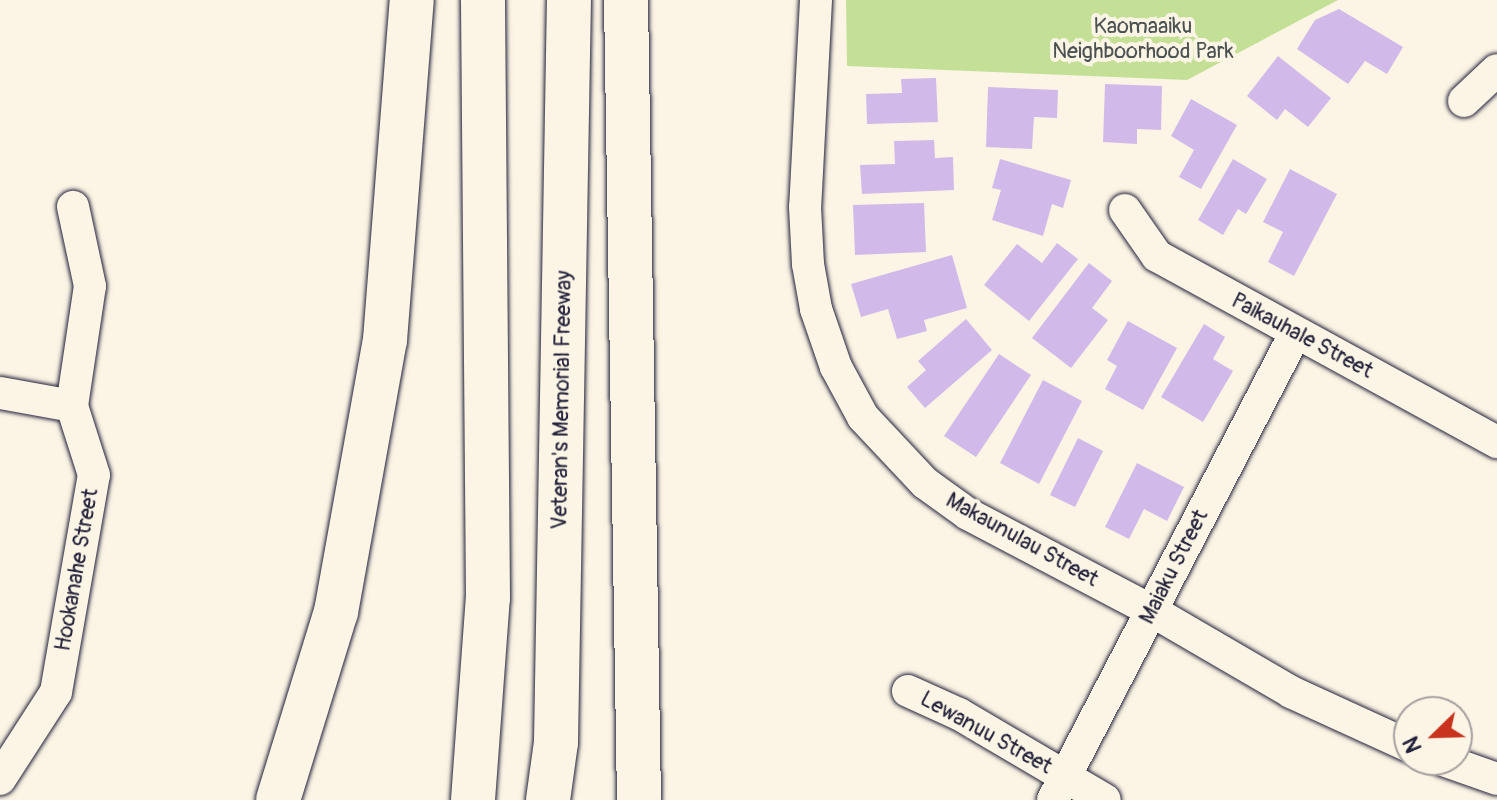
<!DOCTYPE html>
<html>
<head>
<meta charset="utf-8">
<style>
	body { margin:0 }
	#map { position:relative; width:1497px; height:800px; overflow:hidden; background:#fcf5e5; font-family:Pangolin,sans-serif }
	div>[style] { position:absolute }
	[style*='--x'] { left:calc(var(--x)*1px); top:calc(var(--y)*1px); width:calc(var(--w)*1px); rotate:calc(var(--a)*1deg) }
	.green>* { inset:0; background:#c4e097 }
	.building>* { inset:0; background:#d1bae9 }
	.roads { filter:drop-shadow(0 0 2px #22223b) drop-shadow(0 0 2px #22223b) }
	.minor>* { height:32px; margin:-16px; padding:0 16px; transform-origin:16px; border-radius:16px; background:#fcf5e5 }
	.highway>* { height:44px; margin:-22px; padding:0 22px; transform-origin:22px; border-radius:22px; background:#fcf5e5 }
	span { translate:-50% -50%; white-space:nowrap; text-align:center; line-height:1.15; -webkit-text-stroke:8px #fcf5e5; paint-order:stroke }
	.park-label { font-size:22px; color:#4a5252 }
	.street-label { font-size:22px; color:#22223b }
	.north { position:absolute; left:1393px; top:696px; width:80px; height:80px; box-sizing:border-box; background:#fcf5e5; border:2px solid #a5a1a1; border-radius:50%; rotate:247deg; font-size:22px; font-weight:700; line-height:32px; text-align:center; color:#22223b }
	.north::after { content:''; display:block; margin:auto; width:28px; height:36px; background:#c8321e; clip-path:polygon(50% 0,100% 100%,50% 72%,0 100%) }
</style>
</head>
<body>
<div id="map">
	<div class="green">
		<i style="clip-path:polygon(846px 0,1338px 0,1187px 80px,847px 66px)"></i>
	</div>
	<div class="building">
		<i style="clip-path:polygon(1339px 9px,1403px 47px,1387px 74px,1365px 61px,1348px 84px,1297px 49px,1315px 20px)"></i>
		<i style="clip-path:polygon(1278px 56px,1331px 98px,1308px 127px,1285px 109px,1277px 120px,1247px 96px)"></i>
		<i style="clip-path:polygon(936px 78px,938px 122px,867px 124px,866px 94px,902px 93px,901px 79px)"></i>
		<i style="clip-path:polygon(1105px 84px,1162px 86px,1161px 130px,1137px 129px,1137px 144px,1103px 142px)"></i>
		<i style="clip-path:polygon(988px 87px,1058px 90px,1057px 118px,1034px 117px,1032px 149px,986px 147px)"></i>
		<i style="clip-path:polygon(1191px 99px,1237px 125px,1201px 189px,1179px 177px,1194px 150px,1171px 136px)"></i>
		<i style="clip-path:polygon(934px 140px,935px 158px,953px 157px,954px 190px,862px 194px,860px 165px,895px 164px,894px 141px)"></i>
		<i style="clip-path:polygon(1000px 159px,1071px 180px,1063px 208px,1052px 204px,1043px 236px,992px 220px,1001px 190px,992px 188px)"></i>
		<i style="clip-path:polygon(1233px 159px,1267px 179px,1246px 214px,1238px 209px,1223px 235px,1198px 220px)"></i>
		<i style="clip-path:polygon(1290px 169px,1337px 194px,1294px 276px,1268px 262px,1283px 232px,1263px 222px)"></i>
		<i style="clip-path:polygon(924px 203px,926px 252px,855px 255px,853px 205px)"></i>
		<i style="clip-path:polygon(1057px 243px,1078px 259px,1029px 321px,984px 285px,1017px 244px,1042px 263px)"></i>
		<i style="clip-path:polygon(952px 255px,967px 308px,924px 320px,927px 331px,897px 339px,888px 309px,861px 317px,851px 284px)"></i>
		<i style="clip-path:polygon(1089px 263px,1112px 281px,1092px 308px,1108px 320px,1071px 368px,1032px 338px)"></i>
		<i style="clip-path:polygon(966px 319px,992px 350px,925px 408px,907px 387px,926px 370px,918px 361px)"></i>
		<i style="clip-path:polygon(1128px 321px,1177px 348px,1143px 410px,1105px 389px,1117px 366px,1107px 360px)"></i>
		<i style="clip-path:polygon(1204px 324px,1225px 337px,1213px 359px,1233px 371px,1203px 422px,1161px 397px)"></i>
		<i style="clip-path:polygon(999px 354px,1031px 375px,976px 457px,944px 436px)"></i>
		<i style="clip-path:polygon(1043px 380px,1082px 401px,1039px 484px,1000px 463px)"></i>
		<i style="clip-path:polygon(1078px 438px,1103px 451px,1075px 507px,1050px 495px)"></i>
		<i style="clip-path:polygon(1137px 463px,1184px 487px,1167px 521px,1144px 509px,1129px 539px,1105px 527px)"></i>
	</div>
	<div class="roads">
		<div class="minor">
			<i style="--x:816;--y:0;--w:207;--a:93"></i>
			<i style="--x:805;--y:207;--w:57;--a:87"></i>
			<i style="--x:808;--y:264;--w:46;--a:79.9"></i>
			<i style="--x:816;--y:309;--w:61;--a:71"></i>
			<i style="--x:836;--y:367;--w:57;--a:61.6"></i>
			<i style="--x:863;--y:417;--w:91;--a:46.8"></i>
			<i style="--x:925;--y:483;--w:53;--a:35.8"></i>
			<i style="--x:968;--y:514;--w:208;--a:27.8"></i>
			<i style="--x:1152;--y:611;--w:161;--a:30.2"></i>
			<i style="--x:1291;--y:692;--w:130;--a:24.6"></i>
			<i style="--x:1464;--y:101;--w:45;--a:-43.2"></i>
			<i style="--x:1125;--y:210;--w:56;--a:55.2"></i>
			<i style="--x:1157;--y:256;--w:388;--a:28.7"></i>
			<i style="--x:0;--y:393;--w:73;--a:10.2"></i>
			<i style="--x:908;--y:691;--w:56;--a:24.3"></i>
			<i style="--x:959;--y:714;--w:169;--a:30.5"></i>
			<i style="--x:1443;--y:760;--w:57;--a:19.4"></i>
			<i style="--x:0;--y:779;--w:103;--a:-57.2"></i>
			<i style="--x:56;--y:692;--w:220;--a:-80.1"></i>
			<i style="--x:94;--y:475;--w:72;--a:-107.7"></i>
			<i style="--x:72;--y:406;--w:121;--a:-81.5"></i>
			<i style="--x:90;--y:286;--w:81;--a:-102.1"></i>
			<i style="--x:1053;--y:800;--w:525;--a:-62.56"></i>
		</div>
		<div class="highway">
			<i style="--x:626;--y:0;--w:800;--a:89.07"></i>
			<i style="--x:278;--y:800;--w:197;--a:-72.9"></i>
			<i style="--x:336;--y:612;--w:276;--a:-79.8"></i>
			<i style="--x:385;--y:340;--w:341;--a:-85.5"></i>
			<i style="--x:473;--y:800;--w:203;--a:-85.8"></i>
			<i style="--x:488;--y:598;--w:598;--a:-90.48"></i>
			<i style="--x:548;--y:800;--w:59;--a:-82.1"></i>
			<i style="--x:556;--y:742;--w:742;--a:-89"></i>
		</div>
	</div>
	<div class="park-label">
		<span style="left:1143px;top:39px">Kaomaaiku<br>Neighboorhood Park</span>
	</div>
	<div class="street-label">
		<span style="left:1302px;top:336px;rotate:28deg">Paikauhale Street</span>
		<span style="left:562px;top:400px;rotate:-89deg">Veteran's Memorial Freeway</span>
		<span style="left:1022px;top:540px;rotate:29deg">Makaunulau Street</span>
		<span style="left:1174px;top:567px;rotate:-63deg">Maiaku Street</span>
		<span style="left:77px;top:570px;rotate:-80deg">Hookanahe Street</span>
		<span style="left:986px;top:733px;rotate:29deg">Lewanuu Street</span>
	</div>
	<div class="north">N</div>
</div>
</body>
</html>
